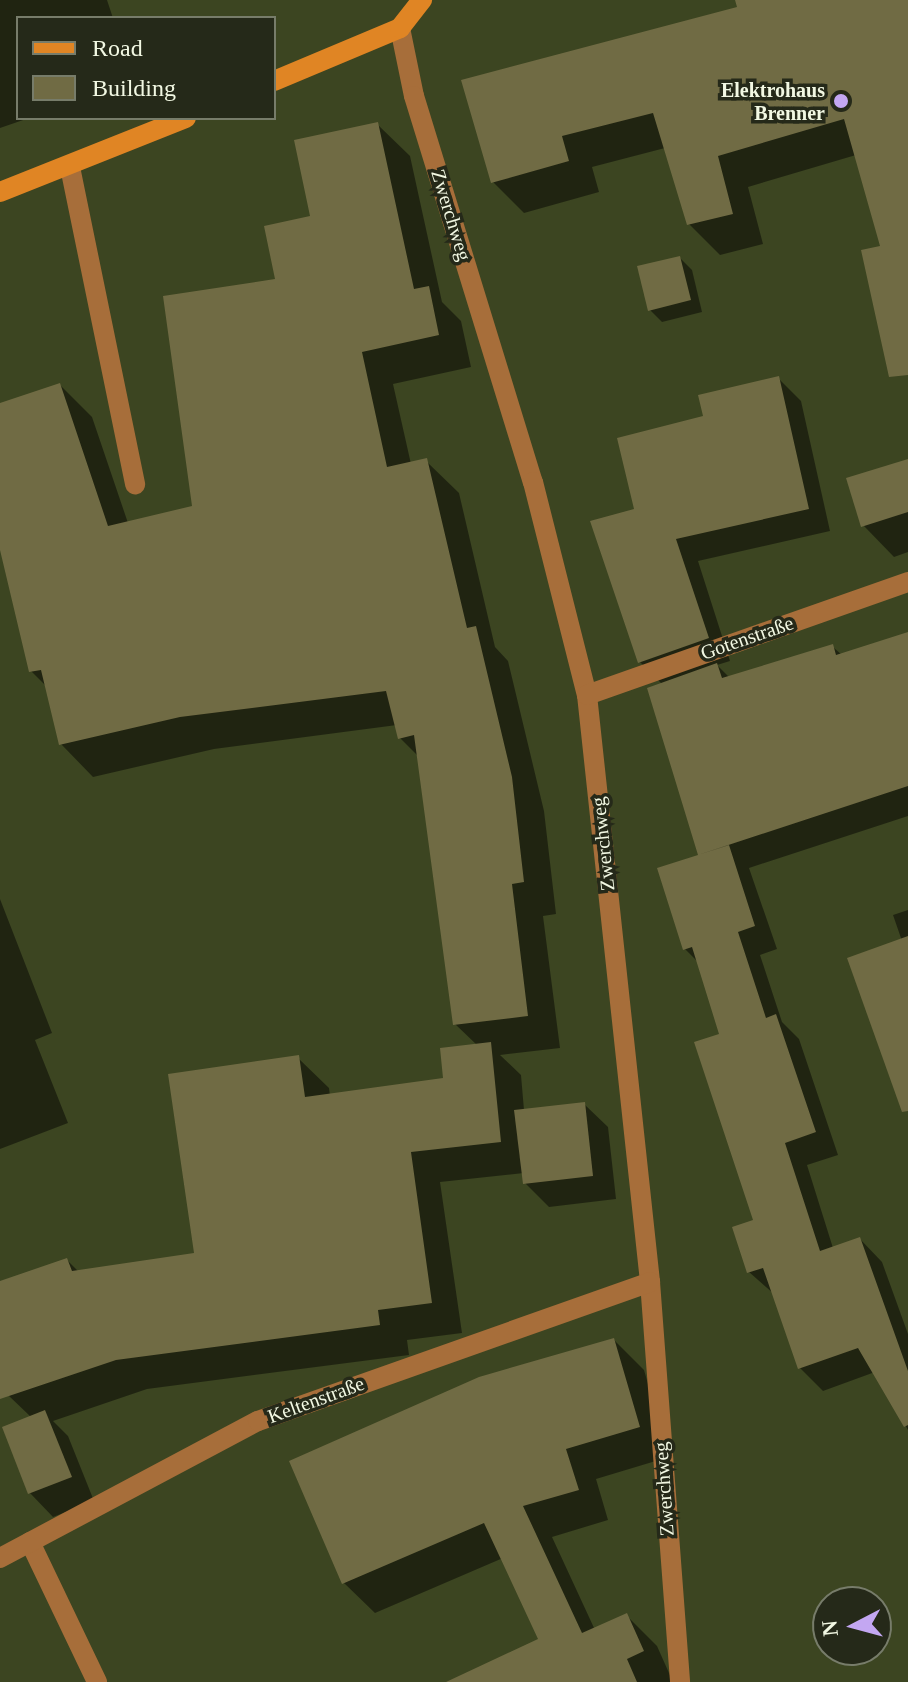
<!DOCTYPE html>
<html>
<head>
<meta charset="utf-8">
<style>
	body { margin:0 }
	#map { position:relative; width:908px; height:1682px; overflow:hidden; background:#3c4521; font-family:Georgia,serif }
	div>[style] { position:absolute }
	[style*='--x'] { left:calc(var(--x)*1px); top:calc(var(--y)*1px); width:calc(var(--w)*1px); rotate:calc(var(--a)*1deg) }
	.shadow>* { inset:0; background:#0007 }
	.building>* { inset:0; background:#706b44 }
	.lane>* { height:20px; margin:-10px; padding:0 10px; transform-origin:10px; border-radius:10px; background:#a76e3a }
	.street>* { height:20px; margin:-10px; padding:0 10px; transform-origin:10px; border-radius:10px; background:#a76e3a }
	.secondary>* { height:20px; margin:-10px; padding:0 10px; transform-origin:10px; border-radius:10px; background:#e08524 }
	.dots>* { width:22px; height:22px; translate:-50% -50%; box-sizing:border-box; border:4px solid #252919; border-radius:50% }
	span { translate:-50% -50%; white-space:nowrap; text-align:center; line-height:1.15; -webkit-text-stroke:7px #252919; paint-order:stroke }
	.poi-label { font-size:20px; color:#f2f8e3; font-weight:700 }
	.right { translate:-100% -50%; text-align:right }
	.street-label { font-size:20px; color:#f2f8e3 }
	.legend { position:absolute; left:16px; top:16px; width:260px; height:104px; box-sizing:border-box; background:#252919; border:2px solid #777c6a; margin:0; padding:10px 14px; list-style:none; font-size:24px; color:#f2f8e3 }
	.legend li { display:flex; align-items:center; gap:16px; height:40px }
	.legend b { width:40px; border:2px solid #777c6a }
	.north { position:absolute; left:812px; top:1586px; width:80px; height:80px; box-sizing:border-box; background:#252919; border:2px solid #777c6a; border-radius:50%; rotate:264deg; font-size:22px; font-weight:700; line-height:32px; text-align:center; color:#f2f8e3 }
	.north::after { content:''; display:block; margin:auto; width:28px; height:36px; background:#c3a7f2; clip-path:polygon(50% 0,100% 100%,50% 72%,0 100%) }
</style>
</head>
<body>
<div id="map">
	<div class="shadow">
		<i style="clip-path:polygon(0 0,107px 0,113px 18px,18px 18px,18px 118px,29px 118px,0 128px)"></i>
		<i style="clip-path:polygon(737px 0,908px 0,908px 346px,856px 155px,748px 187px,763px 244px,720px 255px,689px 224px,665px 148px,592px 167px,599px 192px,524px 213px,493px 182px,740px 8px)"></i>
		<i style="clip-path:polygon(377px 124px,410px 156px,442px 302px,461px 321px,471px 367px,393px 384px,411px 464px,426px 461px,459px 493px,495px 647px,508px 661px,544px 811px,556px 914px,543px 916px,560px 1048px,500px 1055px,521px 1075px,524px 1110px,584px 1104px,608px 1127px,616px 1199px,549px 1207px,525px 1183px,524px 1173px,440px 1182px,462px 1333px,407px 1340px,409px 1355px,147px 1389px,53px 1421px,68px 1436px,94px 1501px,53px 1517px,30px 1493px,31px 1417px,9px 1396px,0 1371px,0 1283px,67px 1260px,79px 1272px,196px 1255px,298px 1058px,329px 1088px,330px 1096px,445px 1079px,478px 1046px,455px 1024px,419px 757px,400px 738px,397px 725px,214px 749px,93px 777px,61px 744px,47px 687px,31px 671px,0 518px,0 405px,60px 385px,92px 417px,128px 523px,194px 508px,278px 281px,312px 217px)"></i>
		<i style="clip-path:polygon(680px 258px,692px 270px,702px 312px,662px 322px,650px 310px)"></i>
		<i style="clip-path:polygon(778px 378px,801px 401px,830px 531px,698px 561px,730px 661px,717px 665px,730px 678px,833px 647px,842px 655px,908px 634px,908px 816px,749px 868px,777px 949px,760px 955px,782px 1022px,799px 1039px,838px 1155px,807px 1165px,833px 1248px,860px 1239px,882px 1262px,908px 1334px,908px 1430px,875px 1372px,823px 1391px,800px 1368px,774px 1294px,749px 1272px,756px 1221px,722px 1035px,699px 963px,685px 949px,700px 856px,649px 689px,662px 684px,640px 662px,637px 511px,705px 417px)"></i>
		<i style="clip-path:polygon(908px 461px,908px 552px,894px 557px,863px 525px)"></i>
		<i style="clip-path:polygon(0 899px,52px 1033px,35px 1040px,68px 1123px,0 1149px)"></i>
		<i style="clip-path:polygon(908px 910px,908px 1077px,902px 941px,893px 915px)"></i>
		<i style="clip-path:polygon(614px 1340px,644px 1370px,669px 1457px,596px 1479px,608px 1520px,552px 1537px,595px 1630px,626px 1615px,657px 1646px,673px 1682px,451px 1682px,541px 1640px,503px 1558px,375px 1613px,344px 1583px)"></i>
	</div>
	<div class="building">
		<i style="clip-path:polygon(735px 0,908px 0,908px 375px,889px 377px,861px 250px,880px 246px,844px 119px,718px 156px,733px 214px,687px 225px,653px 113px,562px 136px,569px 161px,491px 183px,461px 80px,737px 7px)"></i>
		<i style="clip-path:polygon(378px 122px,414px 289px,429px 286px,439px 335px,362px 352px,387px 467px,427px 458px,467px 628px,476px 626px,512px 777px,524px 882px,512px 884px,528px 1016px,453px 1025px,414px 735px,398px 739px,386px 691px,180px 717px,59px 745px,41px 670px,29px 672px,0 550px,0 403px,60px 383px,108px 526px,192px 506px,163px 296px,275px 279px,264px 226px,310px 216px,294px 140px)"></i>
		<i style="clip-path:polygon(680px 256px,691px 300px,648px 311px,637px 266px)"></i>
		<i style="clip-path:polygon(779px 376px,809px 509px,676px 539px,709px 638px,638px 663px,590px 521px,634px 509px,617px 438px,703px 416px,698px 395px)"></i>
		<i style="clip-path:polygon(908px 459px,908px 512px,861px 527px,846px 478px)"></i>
		<i style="clip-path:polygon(908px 632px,908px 786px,698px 855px,729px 845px,755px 926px,738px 932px,766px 1018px,776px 1014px,816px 1132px,785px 1143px,820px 1251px,860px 1237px,908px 1371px,908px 1425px,904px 1427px,858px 1348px,798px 1369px,763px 1268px,747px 1273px,732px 1227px,753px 1220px,694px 1042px,719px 1034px,692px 947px,683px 950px,657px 868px,698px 855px,647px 688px,717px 663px,722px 678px,833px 644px,836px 655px)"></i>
		<i style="clip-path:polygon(908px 936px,908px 1111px,902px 1112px,847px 958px)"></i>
		<i style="clip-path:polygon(491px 1042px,501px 1142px,411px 1152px,432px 1303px,378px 1310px,380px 1325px,116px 1360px,0 1399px,0 1281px,67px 1258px,72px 1271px,194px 1253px,168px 1074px,299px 1055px,305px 1097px,443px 1078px,440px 1048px)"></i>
		<i style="clip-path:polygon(585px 1102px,593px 1176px,523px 1184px,514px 1110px)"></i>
		<i style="clip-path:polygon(614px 1338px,640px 1427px,566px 1449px,579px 1490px,523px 1506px,582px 1633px,627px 1613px,644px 1651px,627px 1659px,637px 1682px,446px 1682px,538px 1639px,484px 1523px,342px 1584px,289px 1461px,479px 1377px)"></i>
		<i style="clip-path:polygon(45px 1410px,72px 1477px,28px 1494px,2px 1427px)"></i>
	</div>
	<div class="lane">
		<i style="--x:70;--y:167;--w:324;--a:78.4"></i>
	</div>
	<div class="street">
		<i style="--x:400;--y:28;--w:69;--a:78.4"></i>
		<i style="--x:414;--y:96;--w:404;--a:72.9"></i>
		<i style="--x:533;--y:482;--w:220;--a:75.8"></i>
		<i style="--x:587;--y:695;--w:590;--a:83.87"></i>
		<i style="--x:650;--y:1282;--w:401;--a:85.7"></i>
		<i style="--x:587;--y:695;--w:340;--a:-19.4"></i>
		<i style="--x:30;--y:1542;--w:155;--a:64.4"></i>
		<i style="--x:0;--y:1558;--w:292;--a:-28"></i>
		<i style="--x:258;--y:1421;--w:416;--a:-19.5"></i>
	</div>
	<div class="secondary">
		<i style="--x:274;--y:81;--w:137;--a:-22.8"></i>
		<i style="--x:400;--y:28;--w:36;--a:-52"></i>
		<i style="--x:0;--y:192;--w:200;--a:-21.7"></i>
	</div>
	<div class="dots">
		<i style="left:841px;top:101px;background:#c3a7f2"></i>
	</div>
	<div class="poi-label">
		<span class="right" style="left:825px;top:102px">Elektrohaus<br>Brenner</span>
	</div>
	<div class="street-label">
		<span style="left:451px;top:215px;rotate:73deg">Zwerchweg</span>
		<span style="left:747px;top:638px;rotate:-19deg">Gotenstraße</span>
		<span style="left:603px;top:844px;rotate:-96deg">Zwerchweg</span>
		<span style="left:316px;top:1400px;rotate:-20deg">Keltenstraße</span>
		<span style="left:664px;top:1489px;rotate:-94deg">Zwerchweg</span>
	</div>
	<ul class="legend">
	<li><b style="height:10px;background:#e08524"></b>Road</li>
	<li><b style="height:22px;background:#706b44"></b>Building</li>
	</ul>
	<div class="north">N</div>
</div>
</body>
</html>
